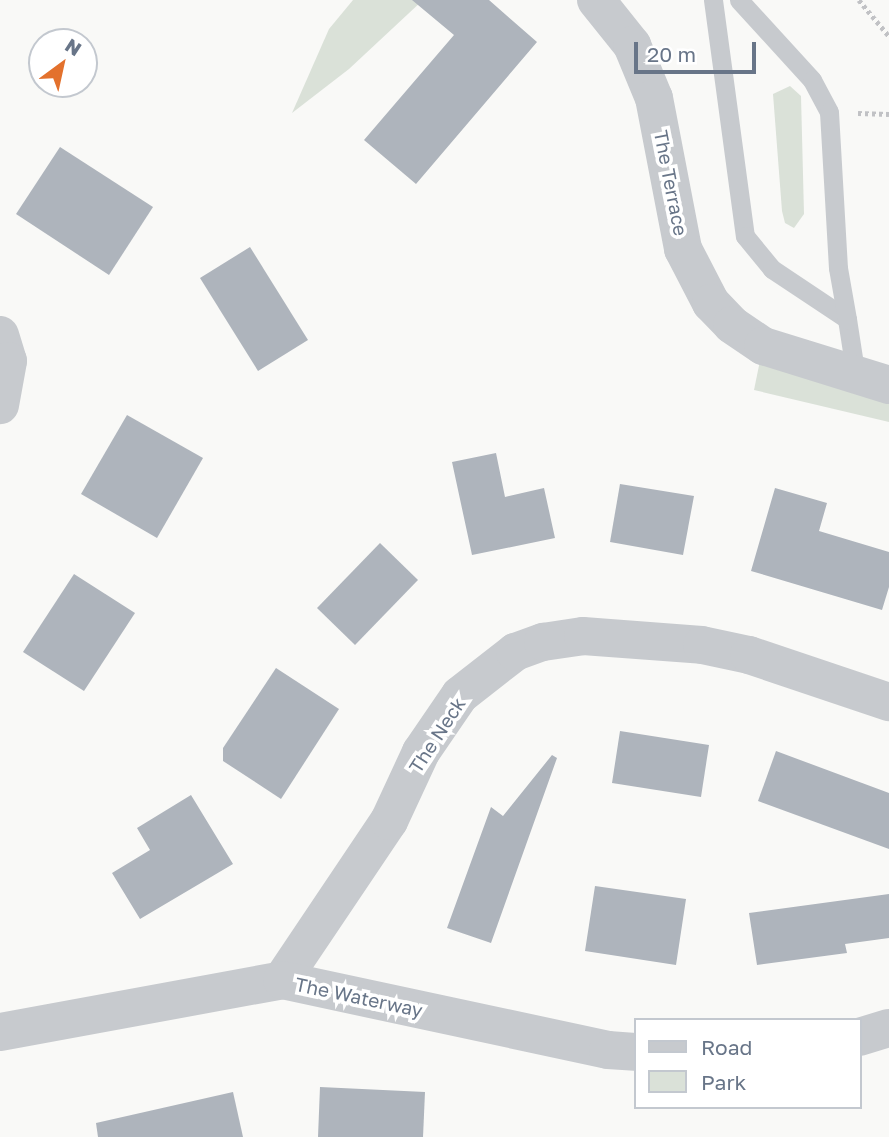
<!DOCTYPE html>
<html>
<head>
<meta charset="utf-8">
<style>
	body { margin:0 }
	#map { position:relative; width:889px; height:1137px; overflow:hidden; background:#f9f9f7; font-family:"Golos Text",sans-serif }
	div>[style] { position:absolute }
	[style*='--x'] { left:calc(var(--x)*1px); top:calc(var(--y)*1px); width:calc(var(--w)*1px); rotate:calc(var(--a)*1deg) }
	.green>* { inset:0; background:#dae1d8 }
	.building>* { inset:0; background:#aeb4bc }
	.path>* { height:4.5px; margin-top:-2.25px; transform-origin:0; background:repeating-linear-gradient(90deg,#c1c2c5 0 3.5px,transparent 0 7px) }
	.service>* { height:19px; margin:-9.5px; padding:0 9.5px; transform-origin:9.5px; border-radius:9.5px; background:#c7cace }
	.minor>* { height:38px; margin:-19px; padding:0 19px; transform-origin:19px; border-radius:19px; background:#c7cace }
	span { translate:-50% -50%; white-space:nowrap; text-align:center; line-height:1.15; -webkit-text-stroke:7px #fff; paint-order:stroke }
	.street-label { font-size:19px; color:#687588 }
	.legend { position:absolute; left:634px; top:1018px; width:228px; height:91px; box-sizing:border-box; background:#fff; border:2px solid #c3c8cf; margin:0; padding:9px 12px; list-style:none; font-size:21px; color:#687588 }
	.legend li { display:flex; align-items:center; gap:14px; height:35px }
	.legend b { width:35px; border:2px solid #c3c8cf }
	.north { position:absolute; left:28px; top:28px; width:70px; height:70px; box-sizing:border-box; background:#fff; border:2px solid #c3c8cf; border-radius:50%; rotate:33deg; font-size:19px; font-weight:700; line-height:28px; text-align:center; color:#687588 }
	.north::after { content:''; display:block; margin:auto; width:24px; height:32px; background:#e3712d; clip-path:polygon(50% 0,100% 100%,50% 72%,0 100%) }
	.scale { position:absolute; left:634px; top:42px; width:122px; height:32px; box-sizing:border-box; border:4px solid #687588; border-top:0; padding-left:9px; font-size:21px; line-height:24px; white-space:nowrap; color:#687588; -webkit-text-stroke:5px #fff; paint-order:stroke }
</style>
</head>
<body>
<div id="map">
	<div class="green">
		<i style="clip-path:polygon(353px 0,423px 0,349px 69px,292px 113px,329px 29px)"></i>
		<i style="clip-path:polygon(790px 86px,801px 96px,804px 214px,794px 228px,785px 223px,782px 211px,773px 94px)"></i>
		<i style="clip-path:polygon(763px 346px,889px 385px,889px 422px,754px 390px)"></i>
	</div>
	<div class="building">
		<i style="clip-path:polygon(412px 0,489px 0,537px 42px,416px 184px,364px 140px,454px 35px)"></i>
		<i style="clip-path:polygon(60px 147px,153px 207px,109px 275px,16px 214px)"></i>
		<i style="clip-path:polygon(250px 247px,308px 340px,258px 371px,200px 278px)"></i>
		<i style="clip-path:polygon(127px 415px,203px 458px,157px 538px,81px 494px)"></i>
		<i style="clip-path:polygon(496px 453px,505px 497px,544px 488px,555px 538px,472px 555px,452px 462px)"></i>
		<i style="clip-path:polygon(620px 484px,694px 496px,683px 555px,610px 542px)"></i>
		<i style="clip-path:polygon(775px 488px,827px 503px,819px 531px,889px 552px,889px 587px,882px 610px,751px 571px)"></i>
		<i style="clip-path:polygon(380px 543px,418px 580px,355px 645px,317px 608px)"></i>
		<i style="clip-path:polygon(74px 574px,135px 613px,84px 691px,23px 652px)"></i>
		<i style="clip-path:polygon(276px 668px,339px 709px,281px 799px,223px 761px,223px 748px)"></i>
		<i style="clip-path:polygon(620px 731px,709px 745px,701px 797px,612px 783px)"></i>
		<i style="clip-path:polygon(776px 751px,889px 793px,889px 849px,758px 801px)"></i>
		<i style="clip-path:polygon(552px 755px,557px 758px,491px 943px,447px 928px,491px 807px,503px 816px)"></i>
		<i style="clip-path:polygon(191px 795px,233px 864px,140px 919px,112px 873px,150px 850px,137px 828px)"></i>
		<i style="clip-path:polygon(595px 886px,686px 899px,676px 965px,585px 951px)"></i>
		<i style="clip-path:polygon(889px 894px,889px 938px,845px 944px,847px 953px,757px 965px,749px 913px)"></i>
		<i style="clip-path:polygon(320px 1087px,425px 1092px,423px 1137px,318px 1137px)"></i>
		<i style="clip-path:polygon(233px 1092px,243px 1137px,98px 1137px,96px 1123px)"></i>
	</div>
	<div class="path">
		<i style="--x:859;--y:0;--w:47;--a:50.2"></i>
		<i style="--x:858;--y:113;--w:31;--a:2"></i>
	</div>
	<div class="service">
		<i style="--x:713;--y:0;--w:238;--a:82.3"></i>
		<i style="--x:745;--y:236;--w:43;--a:50.7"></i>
		<i style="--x:772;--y:269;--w:90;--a:33.7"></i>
		<i style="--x:847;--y:319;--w:59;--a:81.2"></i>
		<i style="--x:739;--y:0;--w:108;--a:47.6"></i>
		<i style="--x:812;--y:80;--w:36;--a:62"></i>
		<i style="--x:829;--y:112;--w:156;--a:86.7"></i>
		<i style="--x:838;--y:268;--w:52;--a:80"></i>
	</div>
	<div class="minor">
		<i style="--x:596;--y:0;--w:58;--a:51.3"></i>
		<i style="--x:632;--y:45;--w:57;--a:67.5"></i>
		<i style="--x:654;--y:98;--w:154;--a:79.1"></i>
		<i style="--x:683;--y:249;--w:61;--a:62.6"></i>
		<i style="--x:711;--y:303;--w:30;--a:46"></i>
		<i style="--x:732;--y:325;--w:37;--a:34"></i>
		<i style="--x:763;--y:346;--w:132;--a:17.2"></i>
		<i style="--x:0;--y:335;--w:27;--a:73"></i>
		<i style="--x:8;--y:361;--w:45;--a:100.3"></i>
		<i style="--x:282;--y:980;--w:192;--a:-56.1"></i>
		<i style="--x:389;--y:821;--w:76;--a:-65.1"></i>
		<i style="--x:421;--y:752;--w:69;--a:-55.6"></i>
		<i style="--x:460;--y:695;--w:70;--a:-38"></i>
		<i style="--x:515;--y:652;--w:30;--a:-20"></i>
		<i style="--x:543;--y:642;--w:40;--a:-8.5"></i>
		<i style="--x:583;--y:636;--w:119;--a:4.3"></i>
		<i style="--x:702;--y:645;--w:48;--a:12"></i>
		<i style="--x:749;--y:655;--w:148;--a:18.6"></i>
		<i style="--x:0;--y:1032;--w:287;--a:-10.4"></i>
		<i style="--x:282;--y:980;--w:333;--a:12.1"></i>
		<i style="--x:608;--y:1050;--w:27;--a:4"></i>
		<i style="--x:859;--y:1037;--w:31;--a:-17"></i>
	</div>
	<div class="street-label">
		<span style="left:671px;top:183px;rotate:79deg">The Terrace</span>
		<span style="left:437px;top:735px;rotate:-57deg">The Neck</span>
		<span style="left:359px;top:997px;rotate:12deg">The Waterway</span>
	</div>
	<ul class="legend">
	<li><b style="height:9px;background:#c7cace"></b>Road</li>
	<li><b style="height:19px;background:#dae1d8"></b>Park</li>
	</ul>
	<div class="north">N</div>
	<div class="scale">20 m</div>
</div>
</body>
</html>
